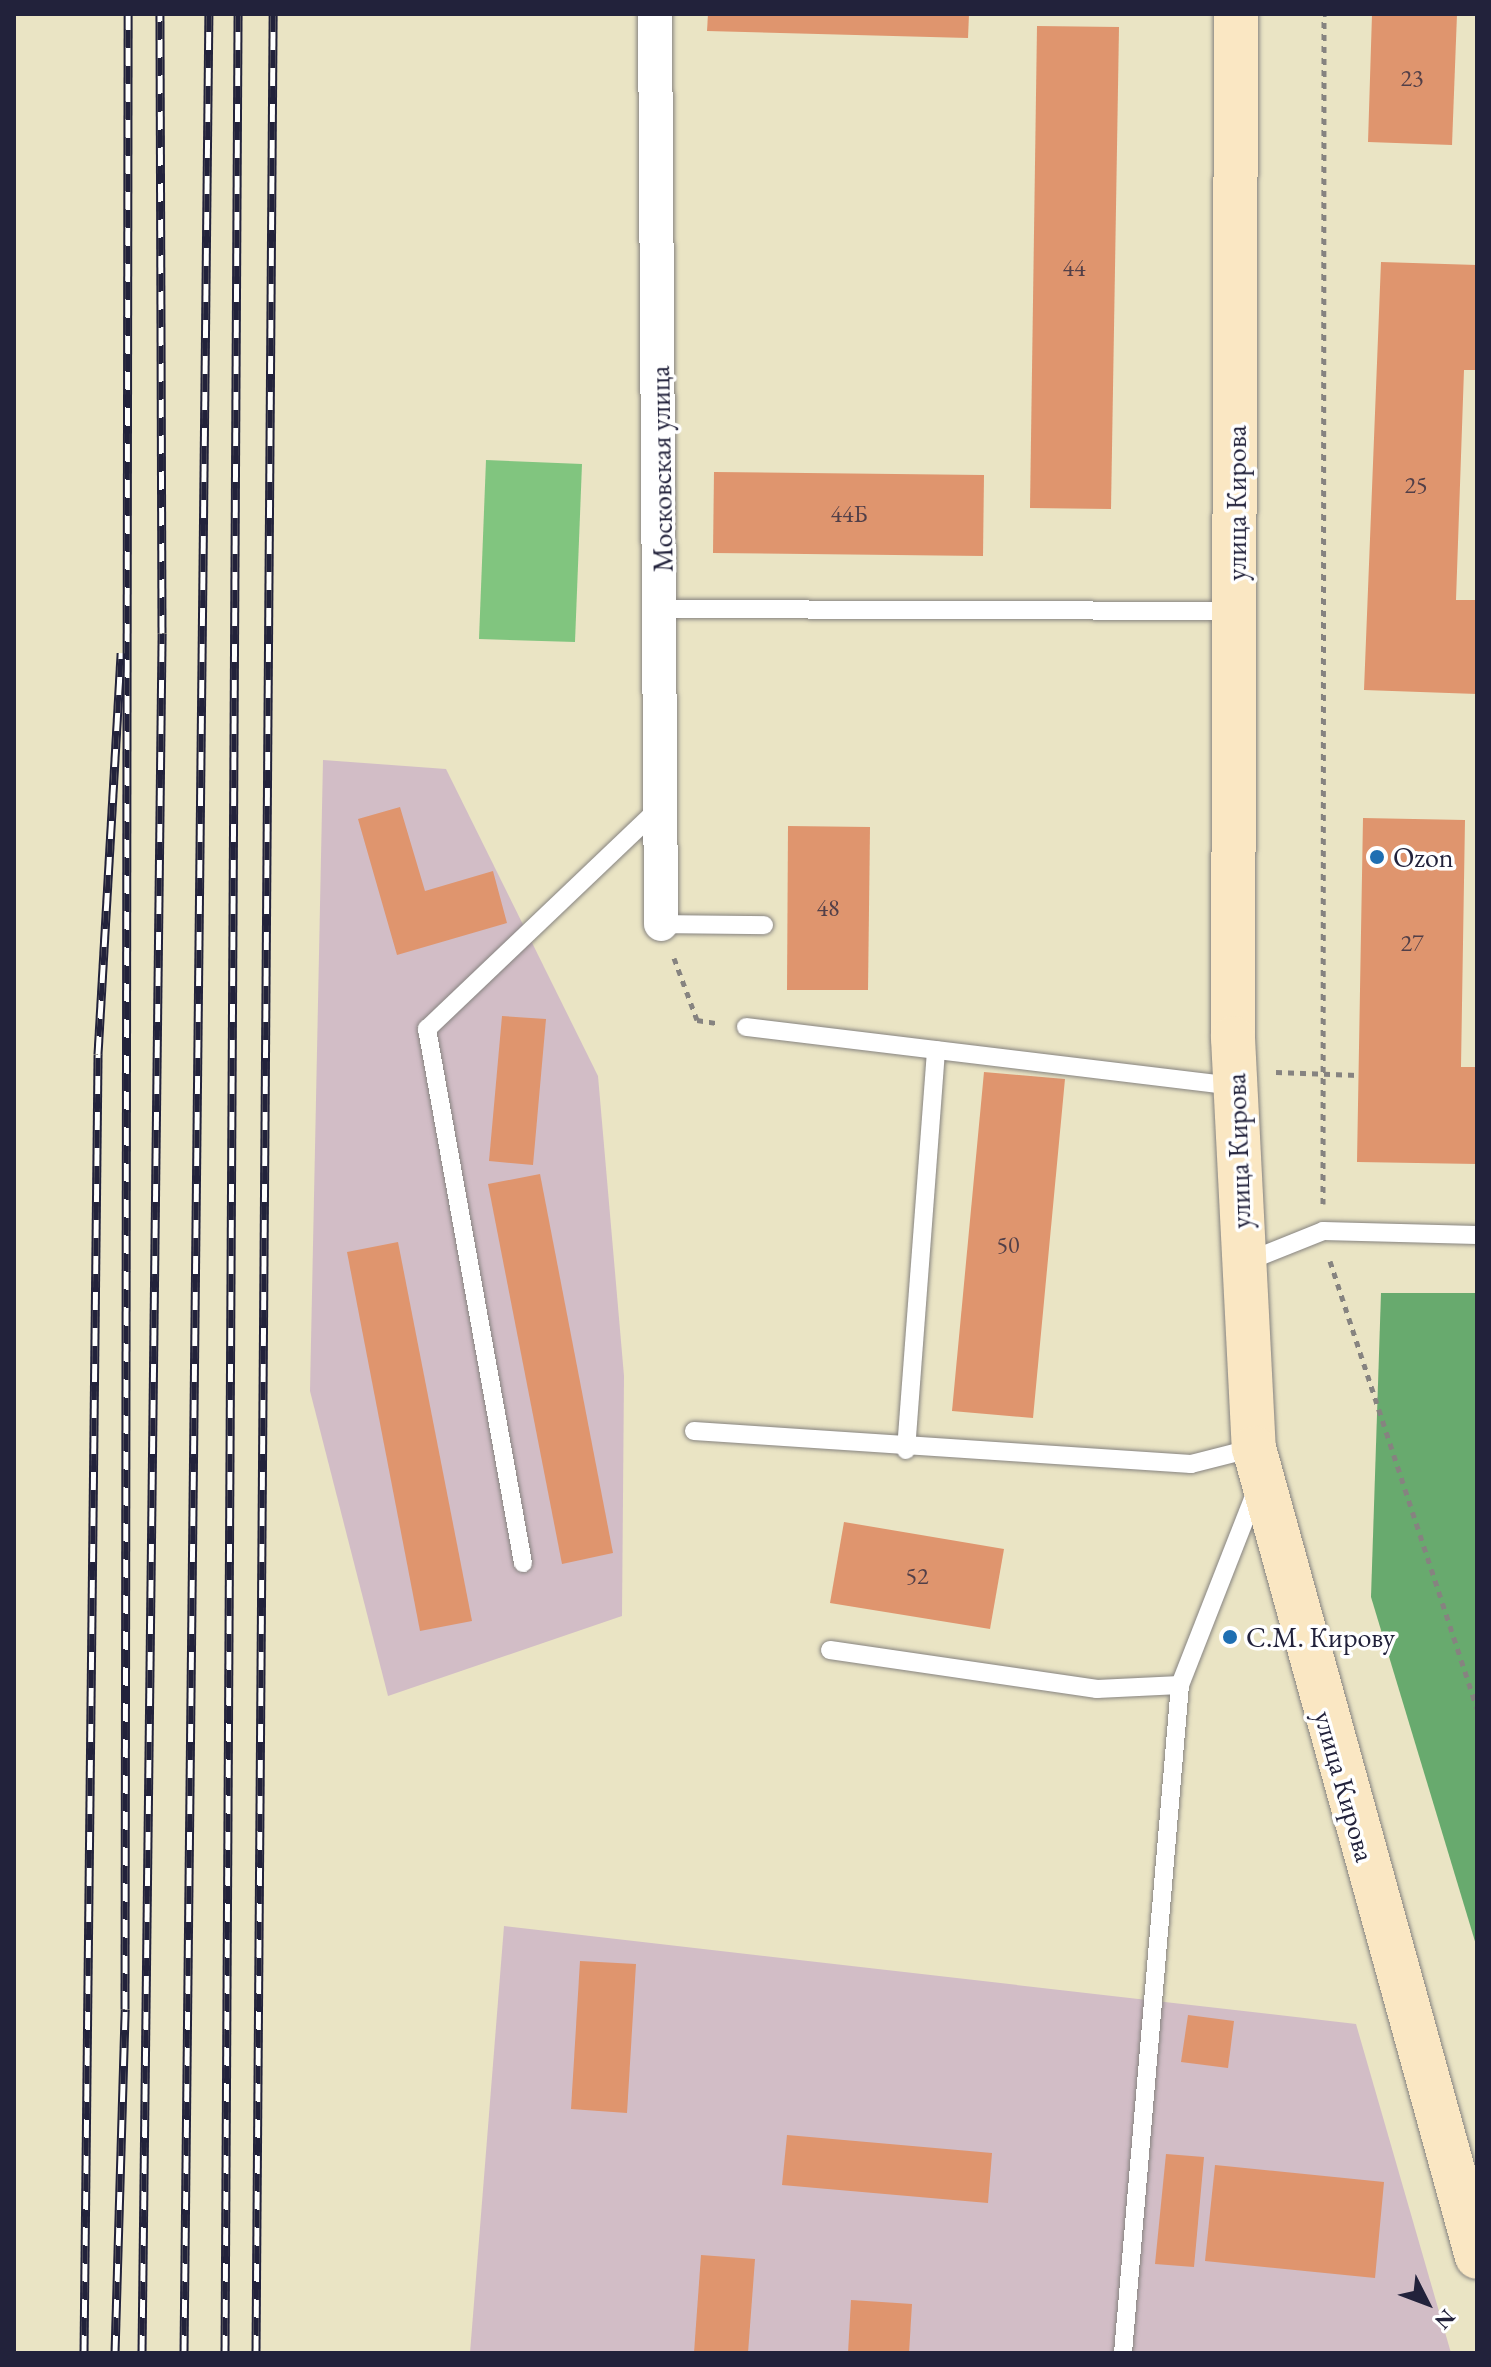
<!DOCTYPE html>
<html>
<head>
<meta charset="utf-8">
<style>
	body { margin:0 }
	#map { position:relative; width:1491px; height:2367px; overflow:hidden; background:#eae4c4; font-family:"EB Garamond",serif }
	div>[style] { position:absolute }
	[style*='--x'] { left:calc(var(--x)*1px); top:calc(var(--y)*1px); width:calc(var(--w)*1px); rotate:calc(var(--a)*1deg) }
	.industrial>* { inset:0; background:#d2bdc6 }
	.green>* { inset:0; background:#81c57f }
	.forest>* { inset:0; background:#68aa6e }
	.building>* { inset:0; background:#df956e }
	.path>* { height:5px; margin-top:-2.5px; transform-origin:0; background:repeating-linear-gradient(90deg,#868380 0 6px,transparent 0 12px) }
	.roads { filter:drop-shadow(0 0 2px #868380) drop-shadow(0 0 2px #868380) }
	.lane>* { height:18px; margin:-9px; padding:0 9px; transform-origin:9px; border-radius:9px; background:#fff }
	.street>* { height:34px; margin:-17px; padding:0 17px; transform-origin:17px; border-radius:17px; background:#fff }
	.secondary>* { height:44px; margin:-22px; padding:0 22px; transform-origin:22px; border-radius:22px; background:#fae7c3 }
	.rail>* { height:9px; margin-top:-4.5px; transform-origin:0; background:repeating-linear-gradient(90deg,#fff 0 18px,#22223b 0 36px); box-sizing:border-box; border-block:2px solid #22223b }
	.dots>* { width:22px; height:22px; translate:-50% -50%; box-sizing:border-box; border:4px solid #fff; border-radius:50% }
	span { translate:-50% -50%; white-space:nowrap; text-align:center; line-height:1.15; -webkit-text-stroke:7px #fff; paint-order:stroke }
	.number-label { font-size:24px; color:#513f48 }
	.number-label span { -webkit-text-stroke-width:0 }
	.street-label { font-size:28px; color:#22223b }
	.poi-label { font-size:28px; color:#22223b }
	.left { translate:0 -50%; text-align:left }
	.frame { position:absolute; inset:0; border:16px solid #22223b; pointer-events:none }
	.north { position:absolute; left:1387px; top:2263px; width:80px; height:80px; -webkit-text-stroke:6px #fff; paint-order:stroke; rotate:132deg; font-size:22px; font-weight:700; line-height:32px; text-align:center; color:#22223b }
	.north::after { content:''; display:block; margin:auto; width:28px; height:36px; background:#22223b; clip-path:polygon(50% 0,100% 100%,50% 72%,0 100%) }
</style>
</head>
<body>
<div id="map">
	<div class="industrial">
		<i style="clip-path:polygon(323px 760px,446px 769px,598px 1076px,624px 1376px,622px 1616px,388px 1696px,310px 1391px)"></i>
		<i style="clip-path:polygon(504px 1926px,1356px 2024px,1451px 2353px,470px 2353px)"></i>
	</div>
	<div class="green">
		<i style="clip-path:polygon(486px 460px,582px 464px,575px 642px,479px 639px)"></i>
	</div>
	<div class="forest">
		<i style="clip-path:polygon(1381px 1293px,1477px 1293px,1477px 1948px,1371px 1597px)"></i>
	</div>
	<div class="building">
		<i style="clip-path:polygon(708px 14px,969px 14px,968px 38px,707px 31px)"></i>
		<i style="clip-path:polygon(1372px 14px,1457px 14px,1452px 145px,1368px 142px)"></i>
		<i style="clip-path:polygon(1037px 26px,1119px 27px,1111px 509px,1030px 508px)"></i>
		<i style="clip-path:polygon(1381px 262px,1477px 265px,1477px 370px,1464px 370px,1456px 600px,1477px 600px,1477px 694px,1364px 690px)"></i>
		<i style="clip-path:polygon(714px 472px,984px 475px,983px 556px,713px 553px)"></i>
		<i style="clip-path:polygon(400px 807px,425px 891px,493px 871px,507px 923px,397px 955px,358px 819px)"></i>
		<i style="clip-path:polygon(1363px 818px,1465px 820px,1461px 1067px,1477px 1067px,1477px 1164px,1357px 1162px)"></i>
		<i style="clip-path:polygon(788px 826px,870px 827px,868px 990px,787px 990px)"></i>
		<i style="clip-path:polygon(502px 1016px,546px 1019px,533px 1165px,489px 1161px)"></i>
		<i style="clip-path:polygon(984px 1072px,1065px 1079px,1033px 1418px,952px 1411px)"></i>
		<i style="clip-path:polygon(540px 1174px,613px 1553px,562px 1564px,488px 1184px)"></i>
		<i style="clip-path:polygon(398px 1242px,472px 1621px,420px 1631px,347px 1252px)"></i>
		<i style="clip-path:polygon(844px 1522px,1004px 1549px,990px 1629px,830px 1603px)"></i>
		<i style="clip-path:polygon(580px 1961px,636px 1964px,627px 2113px,571px 2109px)"></i>
		<i style="clip-path:polygon(1188px 2015px,1234px 2021px,1228px 2068px,1181px 2062px)"></i>
		<i style="clip-path:polygon(787px 2135px,992px 2153px,988px 2203px,782px 2185px)"></i>
		<i style="clip-path:polygon(1166px 2154px,1204px 2157px,1194px 2267px,1155px 2264px)"></i>
		<i style="clip-path:polygon(1215px 2165px,1384px 2182px,1375px 2278px,1205px 2261px)"></i>
		<i style="clip-path:polygon(701px 2255px,755px 2259px,748px 2353px,694px 2353px)"></i>
		<i style="clip-path:polygon(851px 2300px,912px 2304px,909px 2353px,848px 2353px)"></i>
	</div>
	<div class="path">
		<i style="--x:674;--y:958;--w:66;--a:69.6"></i>
		<i style="--x:697;--y:1020;--w:20;--a:9"></i>
		<i style="--x:1276;--y:1072;--w:82;--a:2.1"></i>
		<i style="--x:1323;--y:1204;--w:1190;--a:-89.95"></i>
		<i style="--x:1330;--y:1261;--w:471;--a:71.8"></i>
	</div>
	<div class="roads">
		<div class="lane">
			<i style="--x:662;--y:609;--w:574;--a:0.2"></i>
			<i style="--x:661;--y:924;--w:103;--a:0.6"></i>
			<i style="--x:746;--y:1027;--w:494;--a:6.9"></i>
			<i style="--x:1246;--y:1262;--w:83;--a:-21.9"></i>
			<i style="--x:1323;--y:1231;--w:154;--a:1.5"></i>
			<i style="--x:694;--y:1431;--w:498;--a:3.8"></i>
			<i style="--x:1191;--y:1464;--w:65;--a:-14.3"></i>
			<i style="--x:906;--y:1450;--w:401;--a:-85.7"></i>
			<i style="--x:523;--y:1563;--w:543;--a:-100.19"></i>
			<i style="--x:427;--y:1029;--w:319;--a:-43.6"></i>
			<i style="--x:830;--y:1650;--w:270;--a:8.3"></i>
			<i style="--x:1097;--y:1689;--w:83;--a:-2.8"></i>
			<i style="--x:1123;--y:2353;--w:670;--a:-85.12"></i>
			<i style="--x:1180;--y:1685;--w:211;--a:-68.6"></i>
		</div>
		<div class="street">
			<i style="--x:655;--y:14;--w:910;--a:89.62"></i>
		</div>
		<div class="secondary">
			<i style="--x:1236;--y:14;--w:1024;--a:90.17"></i>
			<i style="--x:1233;--y:1038;--w:411;--a:87.1"></i>
			<i style="--x:1254;--y:1448;--w:839;--a:74.59"></i>
		</div>
	</div>
	<div class="rail">
		<i style="--x:84;--y:2353;--w:1299;--a:-89.38"></i>
		<i style="--x:98;--y:1054;--w:402;--a:-86.7"></i>
		<i style="--x:115;--y:2353;--w:344;--a:-88.3"></i>
		<i style="--x:125;--y:2009;--w:1995;--a:-89.91"></i>
		<i style="--x:142;--y:2353;--w:1720;--a:-89.33"></i>
		<i style="--x:162;--y:633;--w:619;--a:-90.19"></i>
		<i style="--x:184;--y:2353;--w:2339;--a:-89.39"></i>
		<i style="--x:225;--y:2353;--w:2339;--a:-89.68"></i>
		<i style="--x:256;--y:2353;--w:2339;--a:-89.58"></i>
	</div>
	<div class="dots">
		<i style="left:1377px;top:857px;background:#1f6fb2"></i>
		<i style="left:1230px;top:1637px;background:#1f6fb2"></i>
	</div>
	<div class="number-label">
		<span style="left:1412px;top:78px">23</span>
		<span style="left:1074px;top:268px">44</span>
		<span style="left:1416px;top:485px">25</span>
		<span style="left:849px;top:514px">44Б</span>
		<span style="left:828px;top:908px">48</span>
		<span style="left:1412px;top:943px">27</span>
		<span style="left:1008px;top:1245px">50</span>
		<span style="left:917px;top:1576px">52</span>
	</div>
	<div class="street-label">
		<span style="left:661px;top:469px;rotate:-91deg">Московская улица</span>
		<span style="left:1236px;top:503px;rotate:-90deg">улица Кирова</span>
		<span style="left:1238px;top:1151px;rotate:-92deg">улица Кирова</span>
		<span style="left:1345px;top:1786px;rotate:74deg">улица Кирова</span>
	</div>
	<div class="poi-label">
		<span class="left" style="left:1393px;top:857px">Ozon</span>
		<span class="left" style="left:1246px;top:1637px">С.М. Кирову</span>
	</div>
	<div class="frame"></div>
	<div class="north">N</div>
</div>
</body>
</html>
